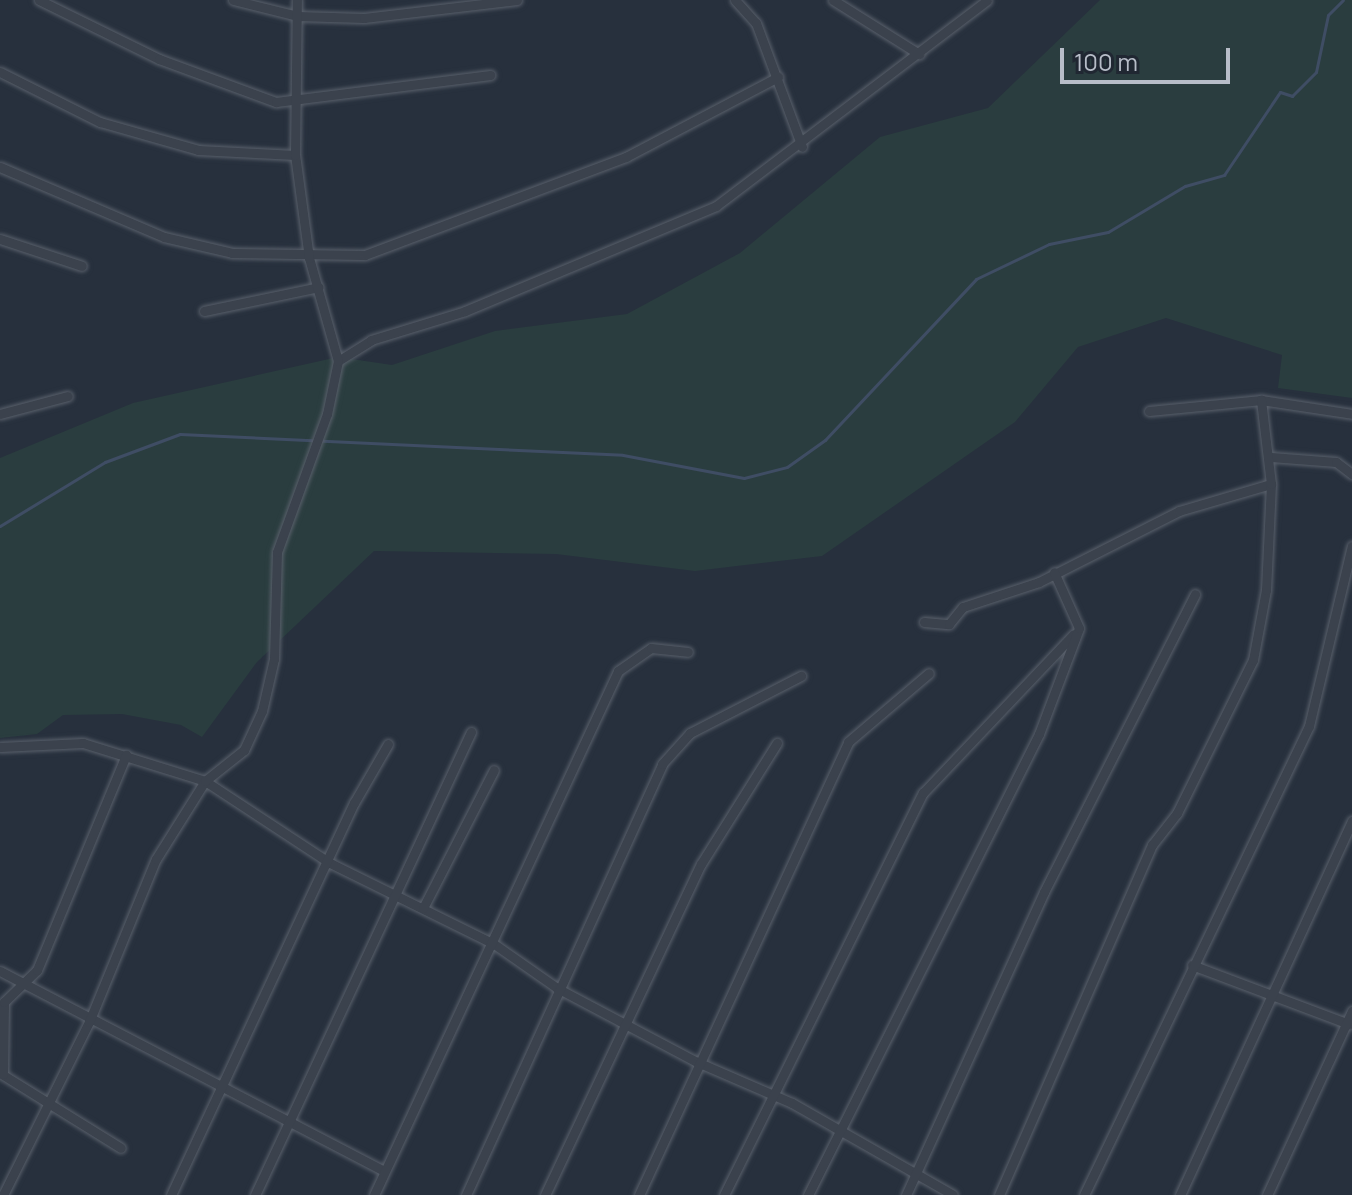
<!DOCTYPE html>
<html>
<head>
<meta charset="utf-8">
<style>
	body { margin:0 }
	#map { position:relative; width:1352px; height:1195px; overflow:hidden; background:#27303d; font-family:Manrope,sans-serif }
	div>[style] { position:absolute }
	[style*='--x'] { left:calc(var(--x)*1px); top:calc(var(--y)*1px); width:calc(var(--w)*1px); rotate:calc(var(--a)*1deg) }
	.green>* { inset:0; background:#2a3d3f }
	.stream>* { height:3px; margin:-1.5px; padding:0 1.5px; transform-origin:1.5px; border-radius:1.5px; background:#3f4d64 }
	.roads { filter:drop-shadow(0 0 2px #59606b) drop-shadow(0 0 2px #59606b) }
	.street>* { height:9px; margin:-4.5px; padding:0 4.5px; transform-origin:4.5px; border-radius:4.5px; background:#3b424d }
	span { translate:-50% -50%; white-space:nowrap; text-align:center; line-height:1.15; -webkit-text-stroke:7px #202732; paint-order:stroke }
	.scale { position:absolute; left:1060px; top:48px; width:170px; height:36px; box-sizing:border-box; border:4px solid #b7bdc8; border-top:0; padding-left:10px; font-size:24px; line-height:28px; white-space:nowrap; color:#b7bdc8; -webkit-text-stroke:6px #202732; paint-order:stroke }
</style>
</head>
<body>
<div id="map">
	<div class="green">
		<i style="clip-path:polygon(1100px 0,1352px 0,1352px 398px,1278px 388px,1282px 355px,1166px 318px,1078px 347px,1015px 422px,822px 556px,695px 571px,556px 554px,374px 551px,257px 662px,202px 737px,181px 725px,122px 714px,63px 715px,37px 734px,0 738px,0 458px,133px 403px,338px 357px,392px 365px,495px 331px,627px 314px,740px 253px,880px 137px,988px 108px)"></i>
	</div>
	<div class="stream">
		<i style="--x:0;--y:526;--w:123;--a:-31.4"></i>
		<i style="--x:105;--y:462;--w:80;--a:-20.5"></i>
		<i style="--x:180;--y:434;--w:443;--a:2.7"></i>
		<i style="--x:623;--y:455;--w:123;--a:10.8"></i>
		<i style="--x:744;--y:478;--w:44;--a:-14.3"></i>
		<i style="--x:787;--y:467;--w:47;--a:-35.4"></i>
		<i style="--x:825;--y:440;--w:221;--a:-46.8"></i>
		<i style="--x:976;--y:279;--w:81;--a:-25.6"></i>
		<i style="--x:1049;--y:244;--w:60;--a:-11.5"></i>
		<i style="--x:1108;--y:232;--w:90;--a:-30.9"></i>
		<i style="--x:1185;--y:186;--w:41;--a:-15.8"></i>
		<i style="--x:1224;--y:175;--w:100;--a:-56"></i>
		<i style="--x:1280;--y:92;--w:13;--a:18"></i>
		<i style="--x:1292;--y:96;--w:34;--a:-45"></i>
		<i style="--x:1316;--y:72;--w:58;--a:-78.1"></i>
		<i style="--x:1328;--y:15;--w:21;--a:-45"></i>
	</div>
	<div class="roads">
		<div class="street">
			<i style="--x:39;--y:0;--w:134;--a:26.2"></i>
			<i style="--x:159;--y:59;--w:125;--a:20.2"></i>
			<i style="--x:276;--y:102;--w:216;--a:-7.2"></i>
			<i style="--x:233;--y:0;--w:66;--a:14"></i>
			<i style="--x:297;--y:16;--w:67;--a:1.7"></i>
			<i style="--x:364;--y:18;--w:154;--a:-6.7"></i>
			<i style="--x:735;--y:0;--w:31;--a:48"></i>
			<i style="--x:756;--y:23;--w:132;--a:69.6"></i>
			<i style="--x:833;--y:0;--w:102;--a:32.1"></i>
			<i style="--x:0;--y:72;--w:112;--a:26.6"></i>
			<i style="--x:100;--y:122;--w:102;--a:15.9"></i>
			<i style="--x:198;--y:150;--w:97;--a:3"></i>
			<i style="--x:0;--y:167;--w:178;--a:23.1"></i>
			<i style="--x:164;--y:237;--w:70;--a:13.2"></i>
			<i style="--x:232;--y:253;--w:133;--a:0.9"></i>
			<i style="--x:365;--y:255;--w:279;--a:-20.6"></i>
			<i style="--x:626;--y:157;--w:172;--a:-27.8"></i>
			<i style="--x:0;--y:239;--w:86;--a:18.2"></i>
			<i style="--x:204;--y:311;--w:117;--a:-11.8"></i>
			<i style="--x:338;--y:361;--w:39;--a:-32"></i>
			<i style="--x:371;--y:340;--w:98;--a:-17.1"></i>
			<i style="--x:465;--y:311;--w:272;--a:-22.7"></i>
			<i style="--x:716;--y:206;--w:340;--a:-37.2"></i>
			<i style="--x:1149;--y:411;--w:113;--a:-5.6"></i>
			<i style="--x:1261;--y:400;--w:92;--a:8.7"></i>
			<i style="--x:0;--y:414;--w:70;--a:-14.8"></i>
			<i style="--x:1271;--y:457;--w:65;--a:4.4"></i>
			<i style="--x:1336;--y:462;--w:20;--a:37"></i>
			<i style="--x:924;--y:622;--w:25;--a:5"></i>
			<i style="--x:949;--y:624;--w:22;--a:-51"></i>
			<i style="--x:963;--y:607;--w:80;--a:-18.2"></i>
			<i style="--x:1039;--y:582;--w:157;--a:-26.9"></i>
			<i style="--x:1179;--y:511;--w:96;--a:-16.4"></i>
			<i style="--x:0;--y:747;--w:83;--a:-2.8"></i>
			<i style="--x:83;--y:743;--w:128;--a:17.3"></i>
			<i style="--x:205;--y:781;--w:149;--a:33.3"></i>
			<i style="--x:330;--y:863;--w:183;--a:26.3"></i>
			<i style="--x:494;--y:944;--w:77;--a:34.9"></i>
			<i style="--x:557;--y:988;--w:158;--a:27.9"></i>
			<i style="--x:697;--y:1062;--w:103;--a:23.3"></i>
			<i style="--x:792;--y:1103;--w:185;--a:29.7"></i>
			<i style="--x:423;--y:908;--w:155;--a:-62.8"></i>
			<i style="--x:1192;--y:965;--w:168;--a:20.6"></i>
			<i style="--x:0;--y:971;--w:432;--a:27.5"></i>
			<i style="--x:0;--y:1073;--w:142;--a:31.8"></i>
			<i style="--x:3;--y:1074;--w:72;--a:-89.2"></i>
			<i style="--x:4;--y:1002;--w:46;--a:-44.1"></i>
			<i style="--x:37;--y:970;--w:233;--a:-67.5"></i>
			<i style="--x:3;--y:1195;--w:193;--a:-63.6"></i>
			<i style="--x:89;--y:1022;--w:176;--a:-67.7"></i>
			<i style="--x:156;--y:859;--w:92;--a:-57.9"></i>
			<i style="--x:205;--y:781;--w:50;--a:-38.5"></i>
			<i style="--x:244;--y:750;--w:43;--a:-65.2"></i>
			<i style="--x:262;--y:711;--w:53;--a:-77"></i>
			<i style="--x:274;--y:659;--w:107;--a:-88.4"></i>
			<i style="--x:277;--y:552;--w:147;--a:-70.1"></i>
			<i style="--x:327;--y:414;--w:54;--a:-78.3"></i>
			<i style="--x:338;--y:361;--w:107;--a:-105.7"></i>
			<i style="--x:309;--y:258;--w:104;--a:-97.7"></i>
			<i style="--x:295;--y:155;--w:155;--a:-89.3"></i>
			<i style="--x:171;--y:1195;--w:433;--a:-65"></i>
			<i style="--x:354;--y:803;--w:68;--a:-60"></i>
			<i style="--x:255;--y:1195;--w:511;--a:-64.99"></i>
			<i style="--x:374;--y:1195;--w:578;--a:-65.03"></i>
			<i style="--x:618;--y:671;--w:40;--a:-34.9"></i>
			<i style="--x:651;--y:648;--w:37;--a:6"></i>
			<i style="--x:466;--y:1195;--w:473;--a:-65.5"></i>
			<i style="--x:662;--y:764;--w:42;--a:-47.9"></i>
			<i style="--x:690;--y:733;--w:125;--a:-27.2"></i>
			<i style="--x:545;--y:1195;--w:366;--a:-64.8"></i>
			<i style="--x:701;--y:864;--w:143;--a:-57.9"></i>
			<i style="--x:639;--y:1195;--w:499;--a:-65.2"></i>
			<i style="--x:848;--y:742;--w:106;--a:-40.4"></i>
			<i style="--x:724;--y:1195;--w:449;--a:-63.7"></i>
			<i style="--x:923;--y:793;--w:219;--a:-46.5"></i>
			<i style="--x:808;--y:1195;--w:516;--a:-63.39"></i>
			<i style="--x:1039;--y:734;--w:113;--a:-69.3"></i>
			<i style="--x:1079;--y:628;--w:61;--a:-114.1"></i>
			<i style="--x:906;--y:1195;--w:333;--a:-65.5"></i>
			<i style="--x:1044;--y:892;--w:334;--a:-63.1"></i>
			<i style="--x:999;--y:1195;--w:382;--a:-66.4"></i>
			<i style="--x:1152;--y:845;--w:41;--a:-52"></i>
			<i style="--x:1177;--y:813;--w:171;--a:-63.6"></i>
			<i style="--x:1253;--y:660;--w:71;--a:-79.5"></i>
			<i style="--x:1266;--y:590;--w:106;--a:-87.3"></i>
			<i style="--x:1271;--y:484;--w:85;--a:-96.8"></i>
			<i style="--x:1084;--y:1195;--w:520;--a:-64.37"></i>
			<i style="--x:1309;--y:726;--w:185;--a:-76.6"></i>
			<i style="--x:1180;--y:1195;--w:412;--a:-65.3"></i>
			<i style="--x:1267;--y:1195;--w:203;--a:-65.2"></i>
		</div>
	</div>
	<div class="scale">100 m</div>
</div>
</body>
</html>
